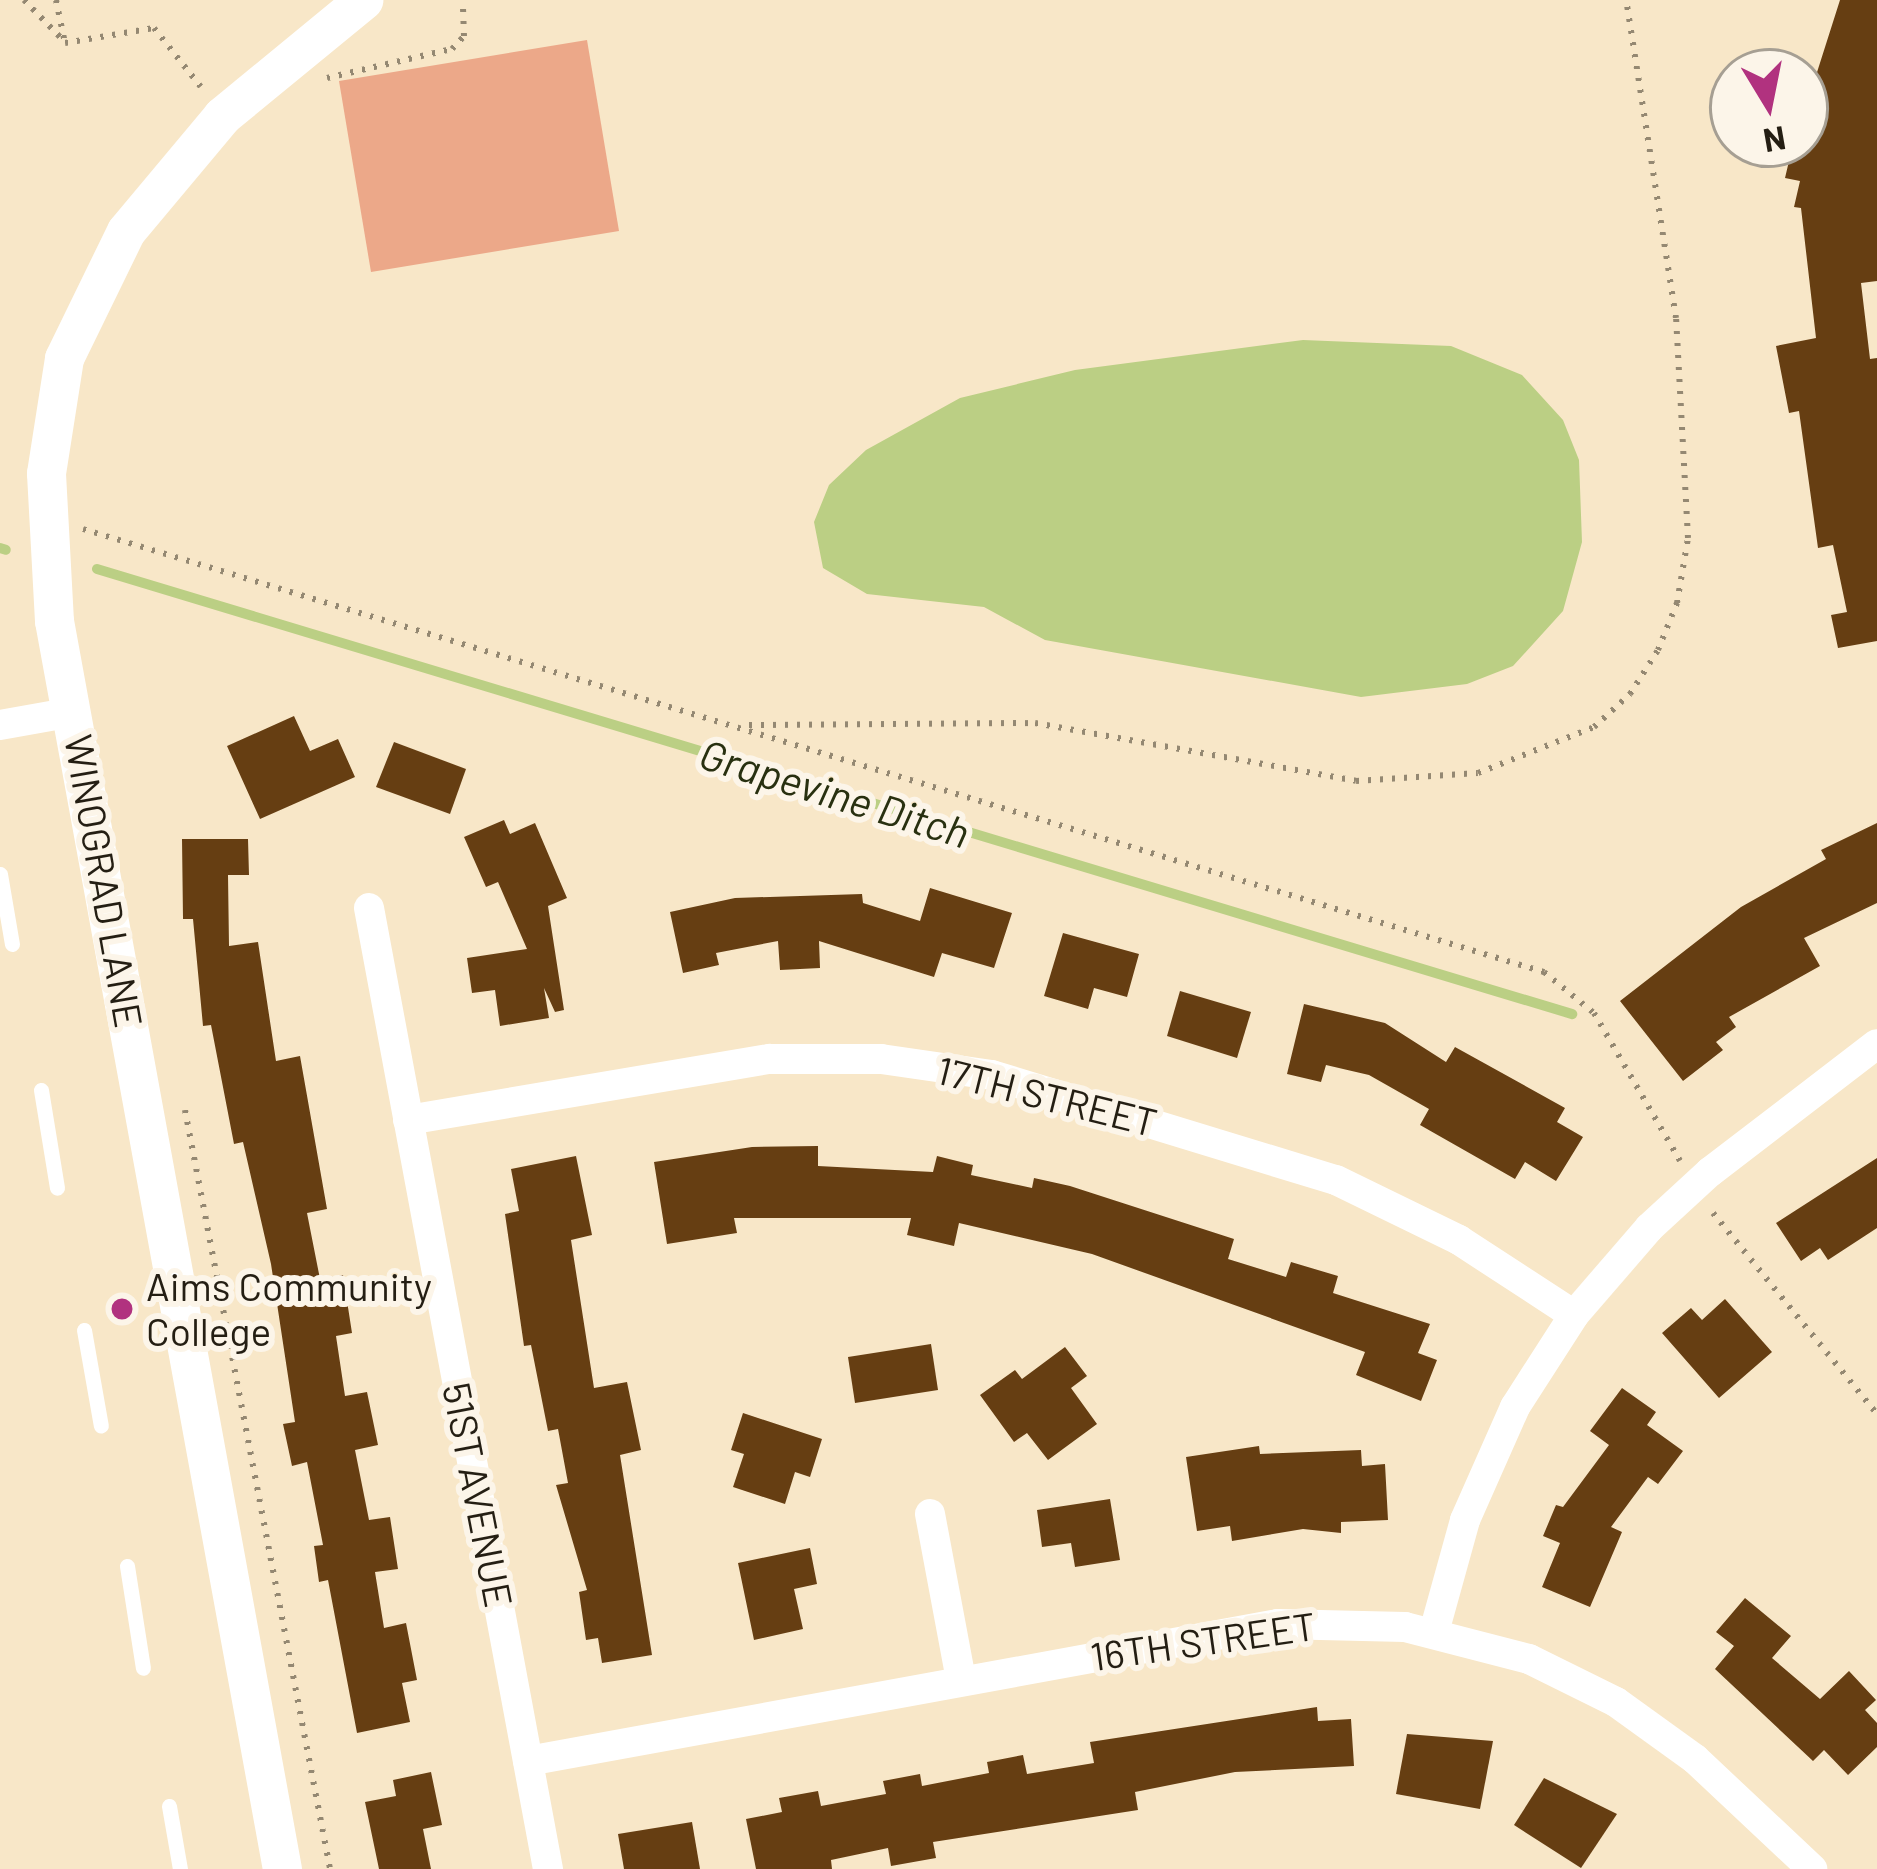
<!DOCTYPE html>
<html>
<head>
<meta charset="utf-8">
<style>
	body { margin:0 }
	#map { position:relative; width:1877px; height:1869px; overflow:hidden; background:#f8e7c8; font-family:Barlow,sans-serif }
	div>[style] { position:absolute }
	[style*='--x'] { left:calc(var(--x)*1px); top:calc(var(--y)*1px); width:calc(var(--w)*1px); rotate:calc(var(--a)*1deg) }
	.green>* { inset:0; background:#eca889 }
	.water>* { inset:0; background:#bbcf84 }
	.stream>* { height:10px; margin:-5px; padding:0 5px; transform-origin:5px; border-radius:5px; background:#bbcf84 }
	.building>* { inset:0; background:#663e12 }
	.path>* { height:6px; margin-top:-3px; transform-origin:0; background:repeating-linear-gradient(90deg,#948872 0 3px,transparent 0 12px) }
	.lane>* { height:15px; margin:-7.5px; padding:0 7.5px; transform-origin:7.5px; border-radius:7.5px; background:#fff }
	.street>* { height:30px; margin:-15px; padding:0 15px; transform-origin:15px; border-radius:15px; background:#fff }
	.secondary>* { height:39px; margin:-19.5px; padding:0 19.5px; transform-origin:19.5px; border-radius:19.5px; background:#fff }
	.dots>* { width:33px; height:33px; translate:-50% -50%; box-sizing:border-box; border:6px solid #fcf5e9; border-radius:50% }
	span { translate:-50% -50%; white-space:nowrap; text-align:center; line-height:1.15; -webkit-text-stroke:12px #fcf5e9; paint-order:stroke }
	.street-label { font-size:39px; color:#241e13 }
	.poi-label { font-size:39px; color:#241e13 }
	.left { translate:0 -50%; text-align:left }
	.water-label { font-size:42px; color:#283010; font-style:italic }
	.north { position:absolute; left:1709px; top:48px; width:120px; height:120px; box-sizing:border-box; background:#fcf5e9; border:3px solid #a69f93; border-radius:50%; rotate:170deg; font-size:33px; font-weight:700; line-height:48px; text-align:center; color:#241e13 }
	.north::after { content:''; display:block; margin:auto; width:42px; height:54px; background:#b1327f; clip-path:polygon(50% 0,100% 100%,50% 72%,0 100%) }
</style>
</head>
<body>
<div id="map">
	<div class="green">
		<i style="clip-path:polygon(587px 40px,619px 231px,371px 272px,339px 81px)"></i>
	</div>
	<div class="water">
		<i style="clip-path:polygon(1303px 340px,1451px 346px,1522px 375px,1563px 420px,1579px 460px,1582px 542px,1563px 611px,1513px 666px,1467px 684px,1361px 697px,1045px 640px,984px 607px,867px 594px,823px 568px,814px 522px,829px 485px,866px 450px,960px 398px,1075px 370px)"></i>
	</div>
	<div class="stream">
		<i style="--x:0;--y:548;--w:6;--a:18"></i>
		<i style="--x:97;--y:569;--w:1541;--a:16.79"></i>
	</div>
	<div class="building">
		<i style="clip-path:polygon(1840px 0,1877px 0,1877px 281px,1861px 283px,1870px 359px,1877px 358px,1877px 641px,1838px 648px,1831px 615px,1847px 612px,1833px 545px,1818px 548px,1799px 411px,1789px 413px,1776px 346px,1816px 338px,1801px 208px,1794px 207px,1800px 181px,1785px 178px,1793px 144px,1805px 144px,1805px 110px)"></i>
		<i style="clip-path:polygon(294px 716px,310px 751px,338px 739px,355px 777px,260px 819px,227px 746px)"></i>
		<i style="clip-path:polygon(394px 742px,466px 769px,450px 814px,376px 787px)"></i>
		<i style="clip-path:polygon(504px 820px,510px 834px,535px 823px,567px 898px,548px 906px,564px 1010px,555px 1012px,544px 988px,549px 1018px,500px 1026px,495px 990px,472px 993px,467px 958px,527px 949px,498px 882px,486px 887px,464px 837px)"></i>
		<i style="clip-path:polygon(1877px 823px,1877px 903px,1804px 938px,1820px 966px,1729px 1017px,1736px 1027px,1716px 1042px,1723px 1050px,1683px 1081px,1620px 1001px,1741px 907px,1826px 859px,1821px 850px)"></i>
		<i style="clip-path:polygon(182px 839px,248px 839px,249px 875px,228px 875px,229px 946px,258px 942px,276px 1061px,300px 1056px,327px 1209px,307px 1213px,320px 1279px,343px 1275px,352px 1333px,336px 1336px,345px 1396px,367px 1392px,378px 1445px,355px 1450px,369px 1520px,390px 1517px,398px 1569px,375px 1572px,384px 1628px,406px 1623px,417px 1680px,402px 1683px,410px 1722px,357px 1733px,328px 1580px,319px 1582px,314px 1546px,323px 1545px,307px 1462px,292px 1466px,283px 1424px,295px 1422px,271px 1264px,243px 1142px,234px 1144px,211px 1025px,203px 1026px,193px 919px,183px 919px)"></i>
		<i style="clip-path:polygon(930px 888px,1012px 913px,994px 968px,942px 953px,934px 977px,819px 941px,820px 968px,780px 970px,778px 941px,716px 953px,719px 965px,683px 973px,670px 912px,735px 898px,862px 894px,863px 903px,920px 921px)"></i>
		<i style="clip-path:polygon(1063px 933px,1139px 954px,1127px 997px,1094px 988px,1088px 1009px,1044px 996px)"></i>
		<i style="clip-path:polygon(1180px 991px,1251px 1012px,1237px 1058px,1167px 1036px)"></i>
		<i style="clip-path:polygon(1304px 1004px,1385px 1023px,1446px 1062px,1455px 1047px,1565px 1108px,1557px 1122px,1583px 1137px,1556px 1181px,1525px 1162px,1515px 1179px,1420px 1125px,1429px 1109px,1369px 1075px,1326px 1065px,1321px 1082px,1287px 1074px)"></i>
		<i style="clip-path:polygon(818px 1146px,818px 1166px,933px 1172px,937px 1156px,973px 1165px,971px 1175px,1032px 1188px,1034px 1178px,1070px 1186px,1234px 1239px,1228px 1259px,1286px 1277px,1291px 1262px,1338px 1276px,1333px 1293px,1430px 1324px,1418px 1353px,1437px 1360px,1421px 1401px,1356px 1375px,1365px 1352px,1092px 1254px,959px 1223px,954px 1246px,907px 1235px,911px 1218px,734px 1218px,737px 1233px,667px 1244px,654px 1162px,752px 1147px)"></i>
		<i style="clip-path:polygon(576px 1156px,592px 1235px,571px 1240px,594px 1388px,627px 1382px,641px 1450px,620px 1455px,652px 1655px,602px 1663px,598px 1638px,586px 1640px,579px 1592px,587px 1590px,556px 1485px,568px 1483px,558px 1429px,548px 1431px,531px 1345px,524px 1346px,505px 1214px,519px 1211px,511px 1169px)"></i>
		<i style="clip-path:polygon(1877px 1158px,1877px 1228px,1828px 1260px,1820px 1248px,1801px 1261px,1776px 1223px)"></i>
		<i style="clip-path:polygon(1725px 1299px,1772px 1352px,1719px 1398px,1662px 1333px,1691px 1308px,1702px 1320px)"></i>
		<i style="clip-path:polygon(931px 1344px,938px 1390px,855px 1403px,848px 1357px)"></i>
		<i style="clip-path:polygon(1065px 1347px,1087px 1376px,1071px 1388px,1097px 1424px,1048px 1460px,1027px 1433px,1014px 1442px,980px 1395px,1015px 1370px,1022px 1379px)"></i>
		<i style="clip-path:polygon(1622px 1388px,1656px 1412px,1647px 1425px,1683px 1451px,1658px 1484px,1648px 1477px,1611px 1527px,1622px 1532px,1590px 1607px,1542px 1587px,1560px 1543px,1543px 1536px,1556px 1505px,1563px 1507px,1609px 1445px,1590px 1431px)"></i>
		<i style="clip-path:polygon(743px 1413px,822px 1439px,810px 1477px,795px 1472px,785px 1504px,733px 1487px,744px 1454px,731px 1450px)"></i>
		<i style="clip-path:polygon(1259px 1446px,1260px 1454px,1361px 1450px,1362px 1466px,1385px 1464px,1388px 1520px,1341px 1522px,1341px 1533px,1303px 1529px,1232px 1541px,1230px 1526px,1197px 1531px,1186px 1457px)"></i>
		<i style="clip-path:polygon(1110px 1499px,1120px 1560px,1075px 1567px,1071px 1543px,1042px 1547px,1037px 1510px)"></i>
		<i style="clip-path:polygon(810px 1548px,817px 1584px,794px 1589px,803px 1629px,754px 1640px,738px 1563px)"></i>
		<i style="clip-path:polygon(1745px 1598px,1791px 1636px,1772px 1658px,1820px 1699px,1849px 1671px,1876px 1700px,1865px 1710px,1877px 1723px,1877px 1747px,1848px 1775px,1824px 1750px,1813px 1761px,1715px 1669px,1734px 1646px,1716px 1632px)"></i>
		<i style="clip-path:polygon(1317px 1707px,1318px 1721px,1351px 1719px,1354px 1766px,1235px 1772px,1135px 1792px,1138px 1810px,933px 1842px,936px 1858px,891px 1866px,888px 1848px,831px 1860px,832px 1869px,756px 1869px,746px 1819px,782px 1812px,779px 1798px,818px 1791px,821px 1806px,886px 1794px,883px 1781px,920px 1774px,922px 1786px,989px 1773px,987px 1762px,1023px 1755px,1027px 1774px,1094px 1763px,1090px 1742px)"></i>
		<i style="clip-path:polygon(1407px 1734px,1493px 1741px,1480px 1809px,1396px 1794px)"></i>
		<i style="clip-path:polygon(431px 1772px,442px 1825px,423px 1829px,431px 1869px,379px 1869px,365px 1802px,396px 1796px,393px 1780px)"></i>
		<i style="clip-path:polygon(1544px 1778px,1617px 1814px,1581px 1868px,1514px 1825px)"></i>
		<i style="clip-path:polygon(692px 1822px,700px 1869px,624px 1869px,618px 1834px)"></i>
	</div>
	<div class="path">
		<i style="--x:24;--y:0;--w:56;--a:45.7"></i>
		<i style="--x:56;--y:0;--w:44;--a:78.2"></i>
		<i style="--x:65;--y:43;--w:90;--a:-9.6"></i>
		<i style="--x:154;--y:28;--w:75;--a:51.5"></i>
		<i style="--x:327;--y:78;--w:128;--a:-13.1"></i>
		<i style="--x:452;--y:49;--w:18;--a:-47"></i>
		<i style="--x:464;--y:36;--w:36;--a:-92"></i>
		<i style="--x:83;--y:529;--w:1527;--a:16.87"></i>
		<i style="--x:1544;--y:972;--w:65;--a:39.4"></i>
		<i style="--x:1594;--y:1013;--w:171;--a:59.8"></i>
		<i style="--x:749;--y:725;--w:286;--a:-0.4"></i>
		<i style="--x:1035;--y:723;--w:326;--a:10.2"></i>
		<i style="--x:1356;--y:781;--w:122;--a:-3.8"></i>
		<i style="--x:1478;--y:773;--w:125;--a:-21.6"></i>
		<i style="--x:1594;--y:727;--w:49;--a:-42.5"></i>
		<i style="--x:1630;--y:694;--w:52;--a:-57.5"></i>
		<i style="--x:1658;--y:650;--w:51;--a:-68"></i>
		<i style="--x:1677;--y:603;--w:66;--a:-80.4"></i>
		<i style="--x:1688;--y:538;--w:220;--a:-93.1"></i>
		<i style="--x:1676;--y:318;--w:322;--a:-98.9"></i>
		<i style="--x:185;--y:1110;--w:773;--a:79.18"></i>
		<i style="--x:1713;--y:1213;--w:259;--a:50.8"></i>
	</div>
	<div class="lane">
		<i style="--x:0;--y:874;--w:71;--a:80.3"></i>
		<i style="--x:41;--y:1090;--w:99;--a:80.7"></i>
		<i style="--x:84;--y:1330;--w:97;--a:80"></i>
		<i style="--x:127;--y:1566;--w:103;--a:81.1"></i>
		<i style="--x:169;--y:1806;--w:64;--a:80.1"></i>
	</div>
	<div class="street">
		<i style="--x:0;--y:725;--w:74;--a:-10.1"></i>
		<i style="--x:369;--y:908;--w:978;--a:79.45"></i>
		<i style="--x:408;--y:1120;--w:367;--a:-9.6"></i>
		<i style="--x:770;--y:1059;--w:111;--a:0"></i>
		<i style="--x:881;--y:1059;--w:112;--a:8.2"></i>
		<i style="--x:992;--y:1075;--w:360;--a:17"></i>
		<i style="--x:1336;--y:1180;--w:137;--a:26"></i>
		<i style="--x:1459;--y:1240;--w:137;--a:33.1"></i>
		<i style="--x:930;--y:1514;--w:169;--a:79.4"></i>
		<i style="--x:1434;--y:1632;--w:116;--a:-74.5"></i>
		<i style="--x:1465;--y:1520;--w:124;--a:-66.1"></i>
		<i style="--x:1515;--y:1407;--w:109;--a:-57.3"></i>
		<i style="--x:1574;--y:1315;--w:115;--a:-49.2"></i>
		<i style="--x:1649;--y:1228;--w:83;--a:-42.6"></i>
		<i style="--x:1710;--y:1172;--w:210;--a:-37.5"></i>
		<i style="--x:528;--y:1761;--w:762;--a:-10.35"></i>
		<i style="--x:1278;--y:1624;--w:127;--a:1.4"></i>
		<i style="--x:1405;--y:1627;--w:128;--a:14.5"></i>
		<i style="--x:1529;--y:1659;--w:97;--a:26.3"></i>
		<i style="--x:1616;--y:1702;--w:97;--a:35.8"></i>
		<i style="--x:1695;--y:1759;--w:161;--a:43.2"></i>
	</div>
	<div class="secondary">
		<i style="--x:282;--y:1869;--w:1269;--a:-100.35"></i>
		<i style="--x:54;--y:621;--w:148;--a:-93.1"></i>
		<i style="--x:46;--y:473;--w:116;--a:-81.1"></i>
		<i style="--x:64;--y:358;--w:141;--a:-64"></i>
		<i style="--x:126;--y:231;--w:150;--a:-50.1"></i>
		<i style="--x:222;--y:116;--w:183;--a:-39.4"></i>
	</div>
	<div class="dots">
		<i style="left:122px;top:1309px;background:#b1327f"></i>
	</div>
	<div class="street-label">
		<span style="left:104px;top:881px;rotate:80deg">WINOGRAD LANE</span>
		<span style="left:1047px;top:1096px;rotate:14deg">17TH STREET</span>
		<span style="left:478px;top:1495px;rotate:79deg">51ST AVENUE</span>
		<span style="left:1203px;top:1641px;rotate:-8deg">16TH STREET</span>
	</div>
	<div class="poi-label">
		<span class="left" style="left:146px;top:1309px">Aims Community<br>College</span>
	</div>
	<div class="water-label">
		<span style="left:835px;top:792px;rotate:17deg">Grapevine Ditch</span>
	</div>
	<div class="north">N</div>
</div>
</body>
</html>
